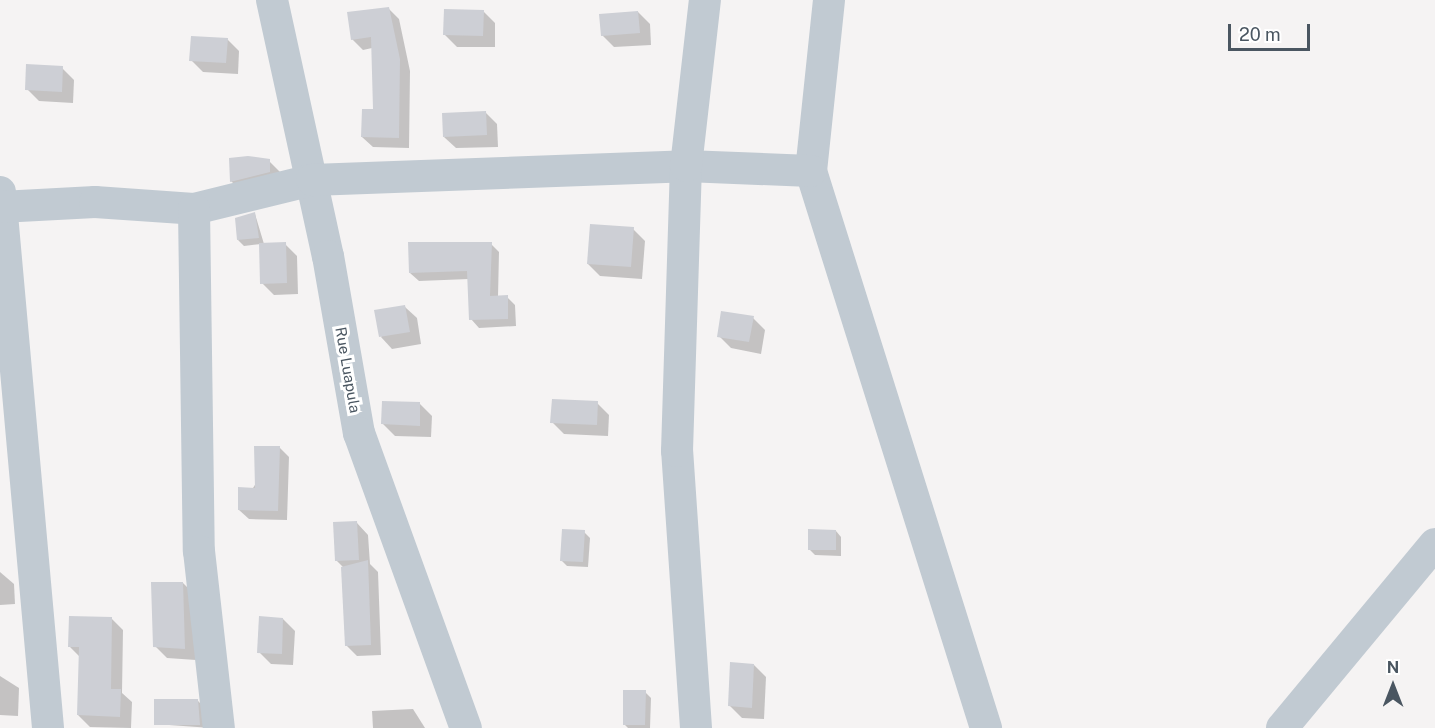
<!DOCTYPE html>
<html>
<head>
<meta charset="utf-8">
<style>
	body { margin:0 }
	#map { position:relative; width:1435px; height:728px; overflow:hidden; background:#f5f3f3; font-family:"Public Sans",sans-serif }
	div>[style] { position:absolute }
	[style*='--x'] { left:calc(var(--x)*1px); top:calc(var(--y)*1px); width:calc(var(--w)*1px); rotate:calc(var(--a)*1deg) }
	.shadow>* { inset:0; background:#0003 }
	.building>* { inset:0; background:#cdcfd5 }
	.minor>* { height:32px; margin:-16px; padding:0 16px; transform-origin:16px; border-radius:16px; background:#c1cad2 }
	span { translate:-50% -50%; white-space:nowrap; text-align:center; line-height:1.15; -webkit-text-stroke:6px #fff; paint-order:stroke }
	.street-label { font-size:15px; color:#4a5661 }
	.north { position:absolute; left:1363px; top:656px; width:60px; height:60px; -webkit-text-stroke:4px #fff; paint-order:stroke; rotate:0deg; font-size:16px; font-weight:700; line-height:24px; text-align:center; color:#4a5661 }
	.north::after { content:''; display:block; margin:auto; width:21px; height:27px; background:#4a5661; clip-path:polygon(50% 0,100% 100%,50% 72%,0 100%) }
	.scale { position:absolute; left:1228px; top:24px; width:82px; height:27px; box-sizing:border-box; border:3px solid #4a5661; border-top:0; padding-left:8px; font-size:18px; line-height:21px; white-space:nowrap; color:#4a5661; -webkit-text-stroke:4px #fff; paint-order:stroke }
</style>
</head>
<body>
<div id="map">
	<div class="shadow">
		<i style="clip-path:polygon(388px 8px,399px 19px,410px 71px,409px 148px,373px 147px,362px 137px,375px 111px,372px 48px,363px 50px,352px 39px)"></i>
		<i style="clip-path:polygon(484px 12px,495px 23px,495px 47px,457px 47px,445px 35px)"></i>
		<i style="clip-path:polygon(638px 12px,650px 24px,651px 45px,614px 47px,602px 35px)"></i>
		<i style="clip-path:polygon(227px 39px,239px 51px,238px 74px,203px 72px,191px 60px)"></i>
		<i style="clip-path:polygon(62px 68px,74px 80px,73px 103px,39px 101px,27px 89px)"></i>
		<i style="clip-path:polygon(485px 112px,497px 124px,498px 147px,456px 148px,444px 137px)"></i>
		<i style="clip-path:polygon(269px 161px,281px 173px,243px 193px,231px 181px)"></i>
		<i style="clip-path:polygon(255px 214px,264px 244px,285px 244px,297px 256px,298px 294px,274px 295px,262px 283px,261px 244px,244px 246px,238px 240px)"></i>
		<i style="clip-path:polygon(633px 229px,645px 241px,642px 279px,600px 276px,588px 264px)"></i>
		<i style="clip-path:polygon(491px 244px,499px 252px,498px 297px,507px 297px,515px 305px,516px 326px,479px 328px,471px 319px,469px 279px,419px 281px,410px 273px)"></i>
		<i style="clip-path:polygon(405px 307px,417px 318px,421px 344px,392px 349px,381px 337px)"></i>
		<i style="clip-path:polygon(753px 318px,765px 330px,761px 354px,731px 348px,719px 336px)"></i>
		<i style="clip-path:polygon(597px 403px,609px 415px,608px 436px,564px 434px,552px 422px)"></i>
		<i style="clip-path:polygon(420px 404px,432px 416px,431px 437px,395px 436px,383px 424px)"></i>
		<i style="clip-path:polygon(279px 447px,289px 457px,287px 520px,249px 519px,239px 510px)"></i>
		<i style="clip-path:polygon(357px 523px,368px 535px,370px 564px,378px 572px,381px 655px,357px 656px,346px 645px,343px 567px,336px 560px)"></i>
		<i style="clip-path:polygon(836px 531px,841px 537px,841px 556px,815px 555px,809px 549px)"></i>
		<i style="clip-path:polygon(584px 532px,590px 538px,588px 567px,567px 566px,561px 560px)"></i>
		<i style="clip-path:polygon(0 572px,14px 584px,15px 604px,0 605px)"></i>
		<i style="clip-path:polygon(183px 583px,195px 595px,196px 660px,167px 658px,155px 646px)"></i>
		<i style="clip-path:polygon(111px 618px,123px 630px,122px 693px,132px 702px,131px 728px,90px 727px,78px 715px,80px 657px,70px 647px)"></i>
		<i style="clip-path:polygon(283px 619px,295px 631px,293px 665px,271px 664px,259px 652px)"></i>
		<i style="clip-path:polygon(754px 665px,766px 677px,764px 719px,742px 718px,730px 706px)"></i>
		<i style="clip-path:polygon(0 676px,19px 688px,18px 716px,0 715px)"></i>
		<i style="clip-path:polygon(645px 692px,651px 698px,650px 728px,628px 728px,624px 724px)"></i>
		<i style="clip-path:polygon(197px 700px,209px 712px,211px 728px,155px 724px)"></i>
		<i style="clip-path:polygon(413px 709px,425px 728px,373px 728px,372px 711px)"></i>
	</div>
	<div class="building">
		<i style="clip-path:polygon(389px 7px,400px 59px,399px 138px,361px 137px,362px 109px,373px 109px,371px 37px,351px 40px,347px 12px)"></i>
		<i style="clip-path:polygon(444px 9px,484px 10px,483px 36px,443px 35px)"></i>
		<i style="clip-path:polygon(638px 11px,640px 33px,601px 36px,599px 14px)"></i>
		<i style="clip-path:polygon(191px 36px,228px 38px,226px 63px,189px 61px)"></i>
		<i style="clip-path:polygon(26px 64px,63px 66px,62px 92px,25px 90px)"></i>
		<i style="clip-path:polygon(486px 111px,487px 135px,443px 137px,442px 113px)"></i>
		<i style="clip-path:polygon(248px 156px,270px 159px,270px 172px,230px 182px,229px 158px)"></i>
		<i style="clip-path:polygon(255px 212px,259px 238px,237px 240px,235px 218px)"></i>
		<i style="clip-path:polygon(590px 224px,634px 227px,631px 267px,587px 264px)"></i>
		<i style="clip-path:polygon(286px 242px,287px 283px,260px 284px,259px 243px)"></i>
		<i style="clip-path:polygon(408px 242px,492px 242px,490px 296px,508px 295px,508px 319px,469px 320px,467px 271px,409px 273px)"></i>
		<i style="clip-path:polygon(405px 305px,410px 332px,379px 337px,374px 310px)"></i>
		<i style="clip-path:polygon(721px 311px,754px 316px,749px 342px,717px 337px)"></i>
		<i style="clip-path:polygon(552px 399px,598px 401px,597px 425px,550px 423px)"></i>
		<i style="clip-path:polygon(382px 401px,420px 402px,420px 426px,381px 424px)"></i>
		<i style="clip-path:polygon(254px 446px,280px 446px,278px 511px,238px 510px,238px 487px,255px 488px)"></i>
		<i style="clip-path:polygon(357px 521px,359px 560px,335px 561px,333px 522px)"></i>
		<i style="clip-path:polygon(562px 529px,585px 530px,583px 562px,560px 561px)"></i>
		<i style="clip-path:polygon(808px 529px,836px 530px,836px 550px,808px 550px)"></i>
		<i style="clip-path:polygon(368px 560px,371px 645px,345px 646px,341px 567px)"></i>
		<i style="clip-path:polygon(151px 582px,183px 582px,185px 649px,153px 647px)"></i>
		<i style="clip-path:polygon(69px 616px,112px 617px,111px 689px,121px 689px,120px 717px,77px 715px,79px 647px,68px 647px)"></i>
		<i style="clip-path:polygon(259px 616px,283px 618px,282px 654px,257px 653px)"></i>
		<i style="clip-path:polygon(730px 662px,754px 664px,752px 708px,728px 706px)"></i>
		<i style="clip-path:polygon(623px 690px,646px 690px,645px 725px,623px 725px)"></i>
		<i style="clip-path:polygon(154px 699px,198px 699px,200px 725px,154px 725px)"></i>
	</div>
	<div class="minor">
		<i style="--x:272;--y:0;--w:262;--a:77.7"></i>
		<i style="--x:328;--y:256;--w:180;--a:80.1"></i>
		<i style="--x:359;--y:433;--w:314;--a:70.1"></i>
		<i style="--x:829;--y:0;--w:172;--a:96"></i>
		<i style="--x:811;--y:171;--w:584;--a:72.56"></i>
		<i style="--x:0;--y:192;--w:538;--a:84.88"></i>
		<i style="--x:0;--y:207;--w:95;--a:-3"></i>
		<i style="--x:95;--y:202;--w:99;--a:4"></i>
		<i style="--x:194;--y:209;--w:122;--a:-13.8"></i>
		<i style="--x:312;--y:180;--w:374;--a:-2.1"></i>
		<i style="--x:686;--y:166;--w:125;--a:2.3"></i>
		<i style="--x:194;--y:209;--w:342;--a:89.2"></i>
		<i style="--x:199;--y:551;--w:178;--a:83.6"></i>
		<i style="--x:696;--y:728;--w:278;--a:-93.9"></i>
		<i style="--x:677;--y:451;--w:285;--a:-88.2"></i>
		<i style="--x:686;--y:166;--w:167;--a:-83.5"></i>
		<i style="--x:1282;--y:728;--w:239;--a:-50.3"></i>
	</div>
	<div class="street-label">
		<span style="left:348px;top:370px;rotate:80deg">Rue Luapula</span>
	</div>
	<div class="north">N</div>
	<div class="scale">20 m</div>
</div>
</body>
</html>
